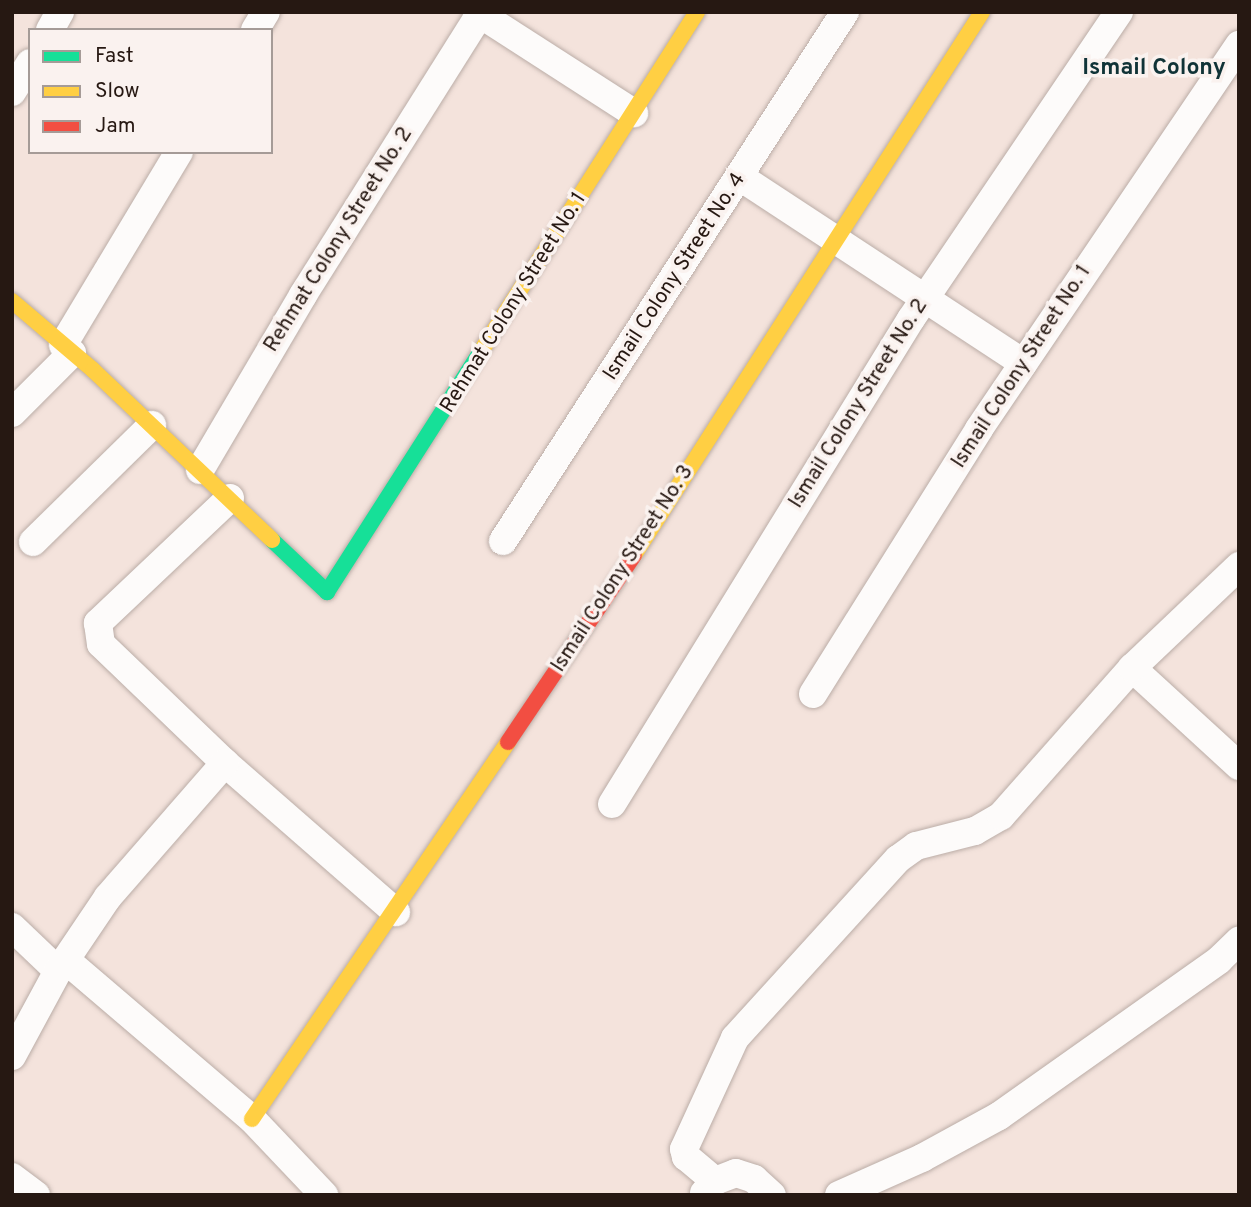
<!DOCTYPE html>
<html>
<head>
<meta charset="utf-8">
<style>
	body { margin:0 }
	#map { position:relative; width:1251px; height:1207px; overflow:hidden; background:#f4e3dc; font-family:Overpass,sans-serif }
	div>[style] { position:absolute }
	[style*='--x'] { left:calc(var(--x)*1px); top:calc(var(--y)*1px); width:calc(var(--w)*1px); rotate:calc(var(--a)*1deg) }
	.roads { filter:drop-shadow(0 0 2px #bbada7) drop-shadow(0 0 2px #bbada7) }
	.street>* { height:28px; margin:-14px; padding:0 14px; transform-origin:14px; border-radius:14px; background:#fdfbfa }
	.fast>* { height:16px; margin:-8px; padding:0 8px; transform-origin:8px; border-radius:8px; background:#16e098 }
	.slow>* { height:16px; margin:-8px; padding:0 8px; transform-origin:8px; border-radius:8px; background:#ffcf43 }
	.jam>* { height:16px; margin:-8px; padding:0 8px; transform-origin:8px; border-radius:8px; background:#f24e42 }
	span { translate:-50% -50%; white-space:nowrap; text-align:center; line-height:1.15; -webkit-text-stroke:7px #faf2ef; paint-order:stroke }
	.street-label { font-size:21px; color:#261812 }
	.neighbourhood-label { font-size:23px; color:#103337; font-weight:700 }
	.frame { position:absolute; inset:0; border:14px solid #261812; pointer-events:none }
	.legend { position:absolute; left:28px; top:28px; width:245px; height:126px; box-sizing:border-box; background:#faf2ef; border:2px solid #a59b97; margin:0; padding:9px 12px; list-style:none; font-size:21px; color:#261812 }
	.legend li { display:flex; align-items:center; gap:14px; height:35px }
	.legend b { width:35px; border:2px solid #a59b97 }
</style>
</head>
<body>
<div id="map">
	<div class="roads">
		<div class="street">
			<i style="--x:477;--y:12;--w:187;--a:32.8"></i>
			<i style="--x:50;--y:30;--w:21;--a:-61"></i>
			<i style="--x:255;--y:30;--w:21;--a:-59"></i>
			<i style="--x:12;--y:92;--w:34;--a:-58"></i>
			<i style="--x:740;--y:177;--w:339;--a:33.3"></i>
			<i style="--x:63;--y:345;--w:225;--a:-59"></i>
			<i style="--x:12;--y:413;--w:85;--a:-45"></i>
			<i style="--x:200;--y:470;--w:203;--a:-59.5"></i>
			<i style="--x:303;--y:295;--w:334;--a:-57.8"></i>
			<i style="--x:230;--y:498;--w:182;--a:136.6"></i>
			<i style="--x:98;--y:623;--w:21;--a:82"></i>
			<i style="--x:101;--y:644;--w:172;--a:43.8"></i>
			<i style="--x:225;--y:763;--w:227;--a:41.1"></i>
			<i style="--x:503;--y:541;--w:630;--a:-57.12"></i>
			<i style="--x:33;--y:542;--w:167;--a:-44.5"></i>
			<i style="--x:1132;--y:668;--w:145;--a:42.5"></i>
			<i style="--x:813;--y:694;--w:313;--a:-57.9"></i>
			<i style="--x:979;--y:429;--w:464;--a:-55.9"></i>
			<i style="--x:612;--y:804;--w:570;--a:-58.35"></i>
			<i style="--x:911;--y:319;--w:371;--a:-55.9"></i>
			<i style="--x:12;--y:927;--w:64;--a:43.7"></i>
			<i style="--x:67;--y:961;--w:243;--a:40.5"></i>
			<i style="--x:252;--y:1119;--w:105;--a:46.5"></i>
			<i style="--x:12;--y:1056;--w:97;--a:-61.6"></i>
			<i style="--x:58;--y:971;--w:89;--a:-56"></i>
			<i style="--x:108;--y:897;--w:178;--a:-48.9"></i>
			<i style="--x:12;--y:1177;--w:30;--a:37"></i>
			<i style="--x:715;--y:1181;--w:38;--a:-140"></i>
			<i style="--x:686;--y:1157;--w:8;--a:-104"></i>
			<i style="--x:684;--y:1149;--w:122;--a:-65.3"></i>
			<i style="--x:735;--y:1038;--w:242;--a:-47.7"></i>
			<i style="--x:898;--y:859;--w:22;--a:-36"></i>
			<i style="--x:916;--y:846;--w:61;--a:-14.3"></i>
			<i style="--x:975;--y:831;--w:30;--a:-30"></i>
			<i style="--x:1001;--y:816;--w:198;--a:-48.5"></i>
			<i style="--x:1132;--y:668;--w:148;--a:-43.6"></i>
			<i style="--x:704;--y:1193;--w:16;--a:-47"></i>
			<i style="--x:715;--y:1181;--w:22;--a:-21"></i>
			<i style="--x:736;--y:1173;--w:19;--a:18"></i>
			<i style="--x:754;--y:1179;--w:24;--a:42"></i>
			<i style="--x:839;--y:1195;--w:91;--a:-24"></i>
			<i style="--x:922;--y:1158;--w:88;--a:-28.6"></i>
			<i style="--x:999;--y:1116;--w:270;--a:-35.3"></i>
			<i style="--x:1219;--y:960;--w:28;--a:-44"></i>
		</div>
		<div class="fast">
			<i style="--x:272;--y:540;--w:76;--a:43.4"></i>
			<i style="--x:327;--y:592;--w:290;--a:-57.4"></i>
		</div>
		<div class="slow">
			<i style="--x:12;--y:301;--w:106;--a:40.4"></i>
			<i style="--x:93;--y:370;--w:247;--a:43.5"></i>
			<i style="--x:483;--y:348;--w:398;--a:-57.5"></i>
			<i style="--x:634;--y:555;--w:645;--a:-57.34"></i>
			<i style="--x:252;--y:1119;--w:456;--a:-55.8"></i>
		</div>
		<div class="jam">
			<i style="--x:508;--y:742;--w:225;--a:-56"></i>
		</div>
	</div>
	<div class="street-label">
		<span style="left:339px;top:240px;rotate:-58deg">Rehmat Colony Street No. 2</span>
		<span style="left:675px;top:277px;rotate:-57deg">Ismail Colony Street No. 4</span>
		<span style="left:514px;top:303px;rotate:-58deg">Rehmat Colony Street No. 1</span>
		<span style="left:1022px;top:367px;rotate:-57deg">Ismail Colony Street No. 1</span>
		<span style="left:859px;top:404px;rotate:-58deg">Ismail Colony Street No. 2</span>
		<span style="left:623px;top:569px;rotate:-57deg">Ismail Colony Street No. 3</span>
	</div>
	<div class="neighbourhood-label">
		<span style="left:1154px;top:69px">Ismail Colony</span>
	</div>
	<div class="frame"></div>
	<ul class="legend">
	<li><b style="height:9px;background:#16e098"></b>Fast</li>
	<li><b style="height:9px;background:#ffcf43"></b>Slow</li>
	<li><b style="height:9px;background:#f24e42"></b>Jam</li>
	</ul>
</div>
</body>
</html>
